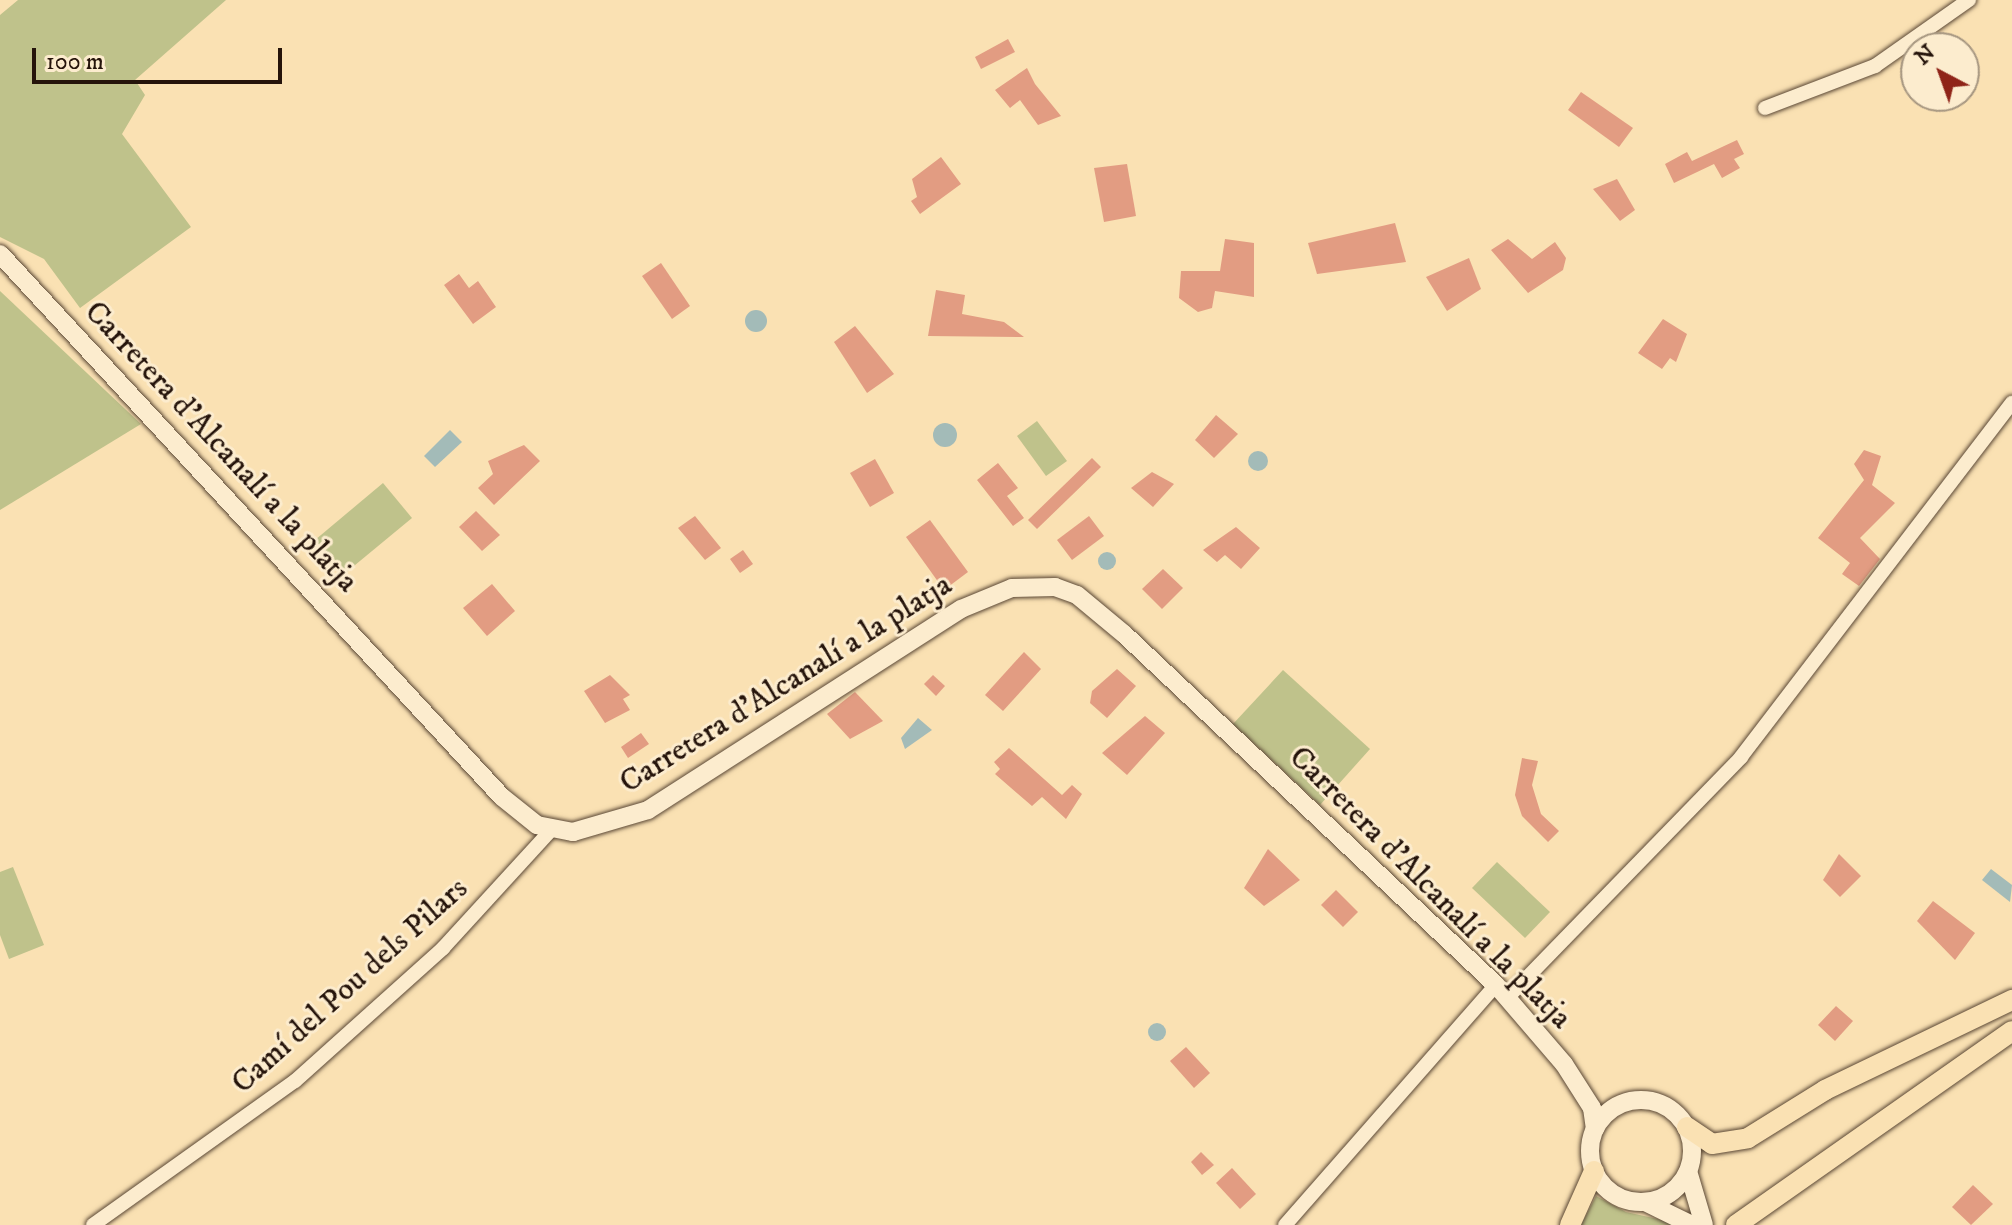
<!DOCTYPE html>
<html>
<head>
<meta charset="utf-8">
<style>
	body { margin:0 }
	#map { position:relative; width:2012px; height:1225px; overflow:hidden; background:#fae1b3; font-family:"IM FELL DW Pica",serif }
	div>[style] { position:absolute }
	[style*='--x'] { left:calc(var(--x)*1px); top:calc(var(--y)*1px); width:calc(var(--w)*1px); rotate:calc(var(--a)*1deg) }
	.green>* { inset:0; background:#bfc28b }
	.water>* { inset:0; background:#a3bbb8 }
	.round { border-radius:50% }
	.building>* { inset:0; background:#e29c82 }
	.roads { filter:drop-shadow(0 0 2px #5a4735) drop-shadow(0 0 2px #5a4735) }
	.minor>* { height:14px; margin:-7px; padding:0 7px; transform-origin:7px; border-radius:7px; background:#fcecce }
	.secondary>* { height:18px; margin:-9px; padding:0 9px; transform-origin:9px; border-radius:9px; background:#fcecce }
	.secondary>.ring { margin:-9px; padding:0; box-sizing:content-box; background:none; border:18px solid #fcecce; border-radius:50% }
	.primary>* { height:20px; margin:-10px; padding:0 10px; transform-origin:10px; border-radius:10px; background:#fae1b3 }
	span { translate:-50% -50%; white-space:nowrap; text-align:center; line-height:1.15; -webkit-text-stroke:6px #fcecce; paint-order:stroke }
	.street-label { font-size:32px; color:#25140b }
	.north { position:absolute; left:1900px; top:32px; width:80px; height:80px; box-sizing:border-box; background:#fcecce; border:2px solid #a69680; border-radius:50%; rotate:319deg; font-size:22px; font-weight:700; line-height:32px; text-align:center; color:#25140b }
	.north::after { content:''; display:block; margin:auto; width:28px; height:36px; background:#8f2418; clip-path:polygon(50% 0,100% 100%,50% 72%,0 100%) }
	.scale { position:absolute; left:32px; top:48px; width:250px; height:36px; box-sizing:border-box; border:4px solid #25140b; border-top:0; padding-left:10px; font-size:24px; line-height:28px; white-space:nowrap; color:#25140b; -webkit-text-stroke:6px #fcecce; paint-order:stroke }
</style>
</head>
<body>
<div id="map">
	<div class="green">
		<i style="clip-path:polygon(18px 0,226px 0,135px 80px,145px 95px,122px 134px,191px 227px,80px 308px,44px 259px,0 237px,0 15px)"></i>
		<i style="clip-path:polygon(0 291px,141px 424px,0 510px)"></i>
		<i style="clip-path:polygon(1037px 421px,1067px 461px,1046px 476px,1017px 436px)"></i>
		<i style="clip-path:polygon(383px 483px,412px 518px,343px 575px,315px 540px)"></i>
		<i style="clip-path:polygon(1283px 670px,1370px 749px,1320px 805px,1233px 724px)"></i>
		<i style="clip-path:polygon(1497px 862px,1550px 912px,1525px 938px,1472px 888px)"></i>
		<i style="clip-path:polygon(13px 867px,44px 945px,9px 959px,0 935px,0 872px)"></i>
		<i style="clip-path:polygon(1596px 1196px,1626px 1212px,1685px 1225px,1581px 1225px)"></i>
	</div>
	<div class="water">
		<i class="round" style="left:745px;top:310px;width:22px;height:22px"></i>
		<i class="round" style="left:933px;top:423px;width:24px;height:24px"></i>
		<i style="clip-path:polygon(450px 430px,462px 442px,435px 467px,424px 456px)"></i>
		<i class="round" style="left:1248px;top:451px;width:20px;height:20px"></i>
		<i class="round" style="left:1098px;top:552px;width:18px;height:18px"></i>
		<i style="clip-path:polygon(918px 718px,932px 730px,905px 749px,901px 738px)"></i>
		<i style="clip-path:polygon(1991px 869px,2012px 885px,2010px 902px,1982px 880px)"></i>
		<i class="round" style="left:1148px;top:1023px;width:18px;height:18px"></i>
	</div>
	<div class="building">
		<i style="clip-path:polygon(1008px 39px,1015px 52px,981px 69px,975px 57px)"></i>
		<i style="clip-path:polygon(1027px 68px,1035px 84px,1061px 116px,1038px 125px,1020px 100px,1010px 108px,995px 90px)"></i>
		<i style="clip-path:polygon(1581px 92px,1633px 128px,1619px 147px,1568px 110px)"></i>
		<i style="clip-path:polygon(1737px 140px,1744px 154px,1734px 159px,1740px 168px,1722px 178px,1714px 164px,1674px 183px,1665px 164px,1687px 152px,1692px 161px)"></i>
		<i style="clip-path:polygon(941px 157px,961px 184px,920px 214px,911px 201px,917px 197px,912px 179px)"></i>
		<i style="clip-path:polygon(1127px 164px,1136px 216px,1104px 222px,1094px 168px)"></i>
		<i style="clip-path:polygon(1617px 179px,1635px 210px,1620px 221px,1593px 189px)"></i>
		<i style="clip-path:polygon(1395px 223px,1406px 262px,1317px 274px,1308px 243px)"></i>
		<i style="clip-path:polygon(1225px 239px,1254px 243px,1254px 297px,1215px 291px,1212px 308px,1198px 312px,1179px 298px,1181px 271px,1220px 271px)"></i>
		<i style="clip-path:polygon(1508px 239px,1532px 259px,1555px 242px,1566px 258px,1563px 270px,1528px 293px,1491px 250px)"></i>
		<i style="clip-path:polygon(1469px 258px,1481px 289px,1447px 311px,1426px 277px)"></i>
		<i style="clip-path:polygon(661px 263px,690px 306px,672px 319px,642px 276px)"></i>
		<i style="clip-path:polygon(459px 274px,469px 288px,478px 281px,496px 307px,473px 324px,444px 285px)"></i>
		<i style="clip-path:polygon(936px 290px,965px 295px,962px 314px,1004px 322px,1024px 337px,928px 336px)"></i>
		<i style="clip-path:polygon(1663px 319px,1687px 334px,1676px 362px,1670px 358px,1662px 369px,1638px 353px)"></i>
		<i style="clip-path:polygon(855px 326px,894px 374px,867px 393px,834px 342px)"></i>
		<i style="clip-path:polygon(1216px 415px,1238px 434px,1214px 458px,1195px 440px)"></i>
		<i style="clip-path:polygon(524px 445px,540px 461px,494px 505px,478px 488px,493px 474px,488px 461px)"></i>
		<i style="clip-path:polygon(1864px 450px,1881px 456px,1872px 485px,1895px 503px,1860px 538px,1880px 559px,1859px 586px,1842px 574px,1850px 563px,1818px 538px,1864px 480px,1854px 464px)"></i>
		<i style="clip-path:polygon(1092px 458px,1101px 467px,1037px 529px,1028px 520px)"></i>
		<i style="clip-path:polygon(875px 459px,894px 493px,870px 507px,850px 473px)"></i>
		<i style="clip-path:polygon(998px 463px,1018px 488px,1007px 496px,1024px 518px,1013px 526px,977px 480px)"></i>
		<i style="clip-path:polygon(1152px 472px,1174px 484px,1153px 507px,1131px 488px)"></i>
		<i style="clip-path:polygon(476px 511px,500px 535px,482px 551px,459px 527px)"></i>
		<i style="clip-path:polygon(695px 516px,721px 548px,705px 560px,678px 528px)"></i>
		<i style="clip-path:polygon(1089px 516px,1104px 536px,1072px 560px,1057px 540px)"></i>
		<i style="clip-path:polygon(930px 520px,968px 572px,944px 590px,906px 537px)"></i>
		<i style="clip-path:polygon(1236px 527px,1260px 548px,1241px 569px,1225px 555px,1217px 562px,1203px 550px)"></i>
		<i style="clip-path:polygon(743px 550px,753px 564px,740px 573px,730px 559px)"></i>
		<i style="clip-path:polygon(1163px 569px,1183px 588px,1162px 609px,1142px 589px)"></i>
		<i style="clip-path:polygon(492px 584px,515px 611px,487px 636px,463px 608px)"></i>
		<i style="clip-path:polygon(1024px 652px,1041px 669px,1003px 711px,985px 695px)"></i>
		<i style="clip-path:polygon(1117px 669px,1136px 686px,1107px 718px,1090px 703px,1092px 691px)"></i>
		<i style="clip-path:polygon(610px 675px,630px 695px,623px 699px,630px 710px,605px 723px,584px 691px)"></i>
		<i style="clip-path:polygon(933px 675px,945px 686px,936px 696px,924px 684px)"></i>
		<i style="clip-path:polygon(855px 692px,883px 721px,850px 739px,827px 714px)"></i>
		<i style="clip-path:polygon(1145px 716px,1165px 733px,1127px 775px,1102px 753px)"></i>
		<i style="clip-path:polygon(641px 733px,649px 744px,628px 758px,621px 747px)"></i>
		<i style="clip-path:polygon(1009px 748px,1062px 795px,1072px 785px,1082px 794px,1066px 819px,1042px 797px,1032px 806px,995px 774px,1000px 769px,994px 762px)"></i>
		<i style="clip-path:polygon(1522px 758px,1538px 761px,1532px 785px,1541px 814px,1559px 831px,1548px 842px,1522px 816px,1515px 795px)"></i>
		<i style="clip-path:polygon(1268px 849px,1300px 880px,1264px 906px,1244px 888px)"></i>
		<i style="clip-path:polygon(1839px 854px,1861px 876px,1840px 897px,1823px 880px)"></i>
		<i style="clip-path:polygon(1336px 890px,1358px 912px,1343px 927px,1321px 905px)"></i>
		<i style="clip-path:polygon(1933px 901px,1975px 933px,1955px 960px,1917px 921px)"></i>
		<i style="clip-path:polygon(1836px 1006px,1853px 1021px,1835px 1041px,1818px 1025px)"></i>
		<i style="clip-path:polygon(1186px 1047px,1210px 1073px,1194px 1088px,1170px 1061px)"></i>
		<i style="clip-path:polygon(1201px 1152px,1214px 1165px,1202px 1175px,1191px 1162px)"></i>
		<i style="clip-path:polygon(1232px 1168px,1256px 1194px,1240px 1209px,1216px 1183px)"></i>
		<i style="clip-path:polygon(1973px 1185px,1993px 1204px,1971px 1225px,1952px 1207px)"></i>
	</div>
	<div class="roads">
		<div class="minor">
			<i style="--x:1765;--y:108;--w:118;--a:-20.9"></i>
			<i style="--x:1875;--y:66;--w:115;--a:-35.1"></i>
			<i style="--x:1507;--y:998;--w:336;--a:-45.8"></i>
			<i style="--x:1741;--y:757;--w:446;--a:-52.6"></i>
			<i style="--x:93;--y:1225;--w:248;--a:-35.5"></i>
			<i style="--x:295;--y:1081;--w:199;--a:-41.9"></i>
			<i style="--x:443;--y:948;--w:160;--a:-47.5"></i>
			<i style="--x:1285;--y:1225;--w:320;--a:-48.7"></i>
		</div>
		<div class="secondary">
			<i style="--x:0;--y:254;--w:739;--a:47.25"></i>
			<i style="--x:502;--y:797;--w:45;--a:38.7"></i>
			<i style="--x:537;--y:825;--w:37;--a:11"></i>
			<i style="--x:573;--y:832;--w:78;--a:-16.3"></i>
			<i style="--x:648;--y:810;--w:372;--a:-32.7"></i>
			<i style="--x:961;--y:609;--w:55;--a:-22.4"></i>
			<i style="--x:1012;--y:588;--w:43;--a:-1.3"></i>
			<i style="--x:1055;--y:587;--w:23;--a:20"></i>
			<i style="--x:1077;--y:595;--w:61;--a:39.7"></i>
			<i style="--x:1124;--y:634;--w:511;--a:43.34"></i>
			<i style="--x:1496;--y:985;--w:104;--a:49.3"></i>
			<i style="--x:1564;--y:1064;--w:52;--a:57.5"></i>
			<i style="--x:1592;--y:1108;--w:21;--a:82"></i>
			<i class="ring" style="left:1590px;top:1100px;width:84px;height:84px"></i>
			<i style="--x:1688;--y:1171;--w:56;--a:73.5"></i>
			<i style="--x:1645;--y:1202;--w:52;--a:26.1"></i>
		</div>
		<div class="primary">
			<i style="--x:1687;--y:1127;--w:30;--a:34"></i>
			<i style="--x:1712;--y:1144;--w:36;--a:-9"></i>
			<i style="--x:1748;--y:1138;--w:91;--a:-31.9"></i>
			<i style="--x:1825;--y:1090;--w:208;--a:-25.7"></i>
			<i style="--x:1570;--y:1225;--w:59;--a:-66"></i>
			<i style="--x:1736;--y:1225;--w:337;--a:-35.1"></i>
		</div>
	</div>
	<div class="street-label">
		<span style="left:221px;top:447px;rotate:47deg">Carretera d'Alcanalí a la platja</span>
		<span style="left:786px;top:684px;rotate:-32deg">Carretera d'Alcanalí a la platja</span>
		<span style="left:1430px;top:888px;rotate:45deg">Carretera d'Alcanalí a la platja</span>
		<span style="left:350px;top:986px;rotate:-42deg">Camí del Pou dels Pilars</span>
	</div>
	<div class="north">N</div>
	<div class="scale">100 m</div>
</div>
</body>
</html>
